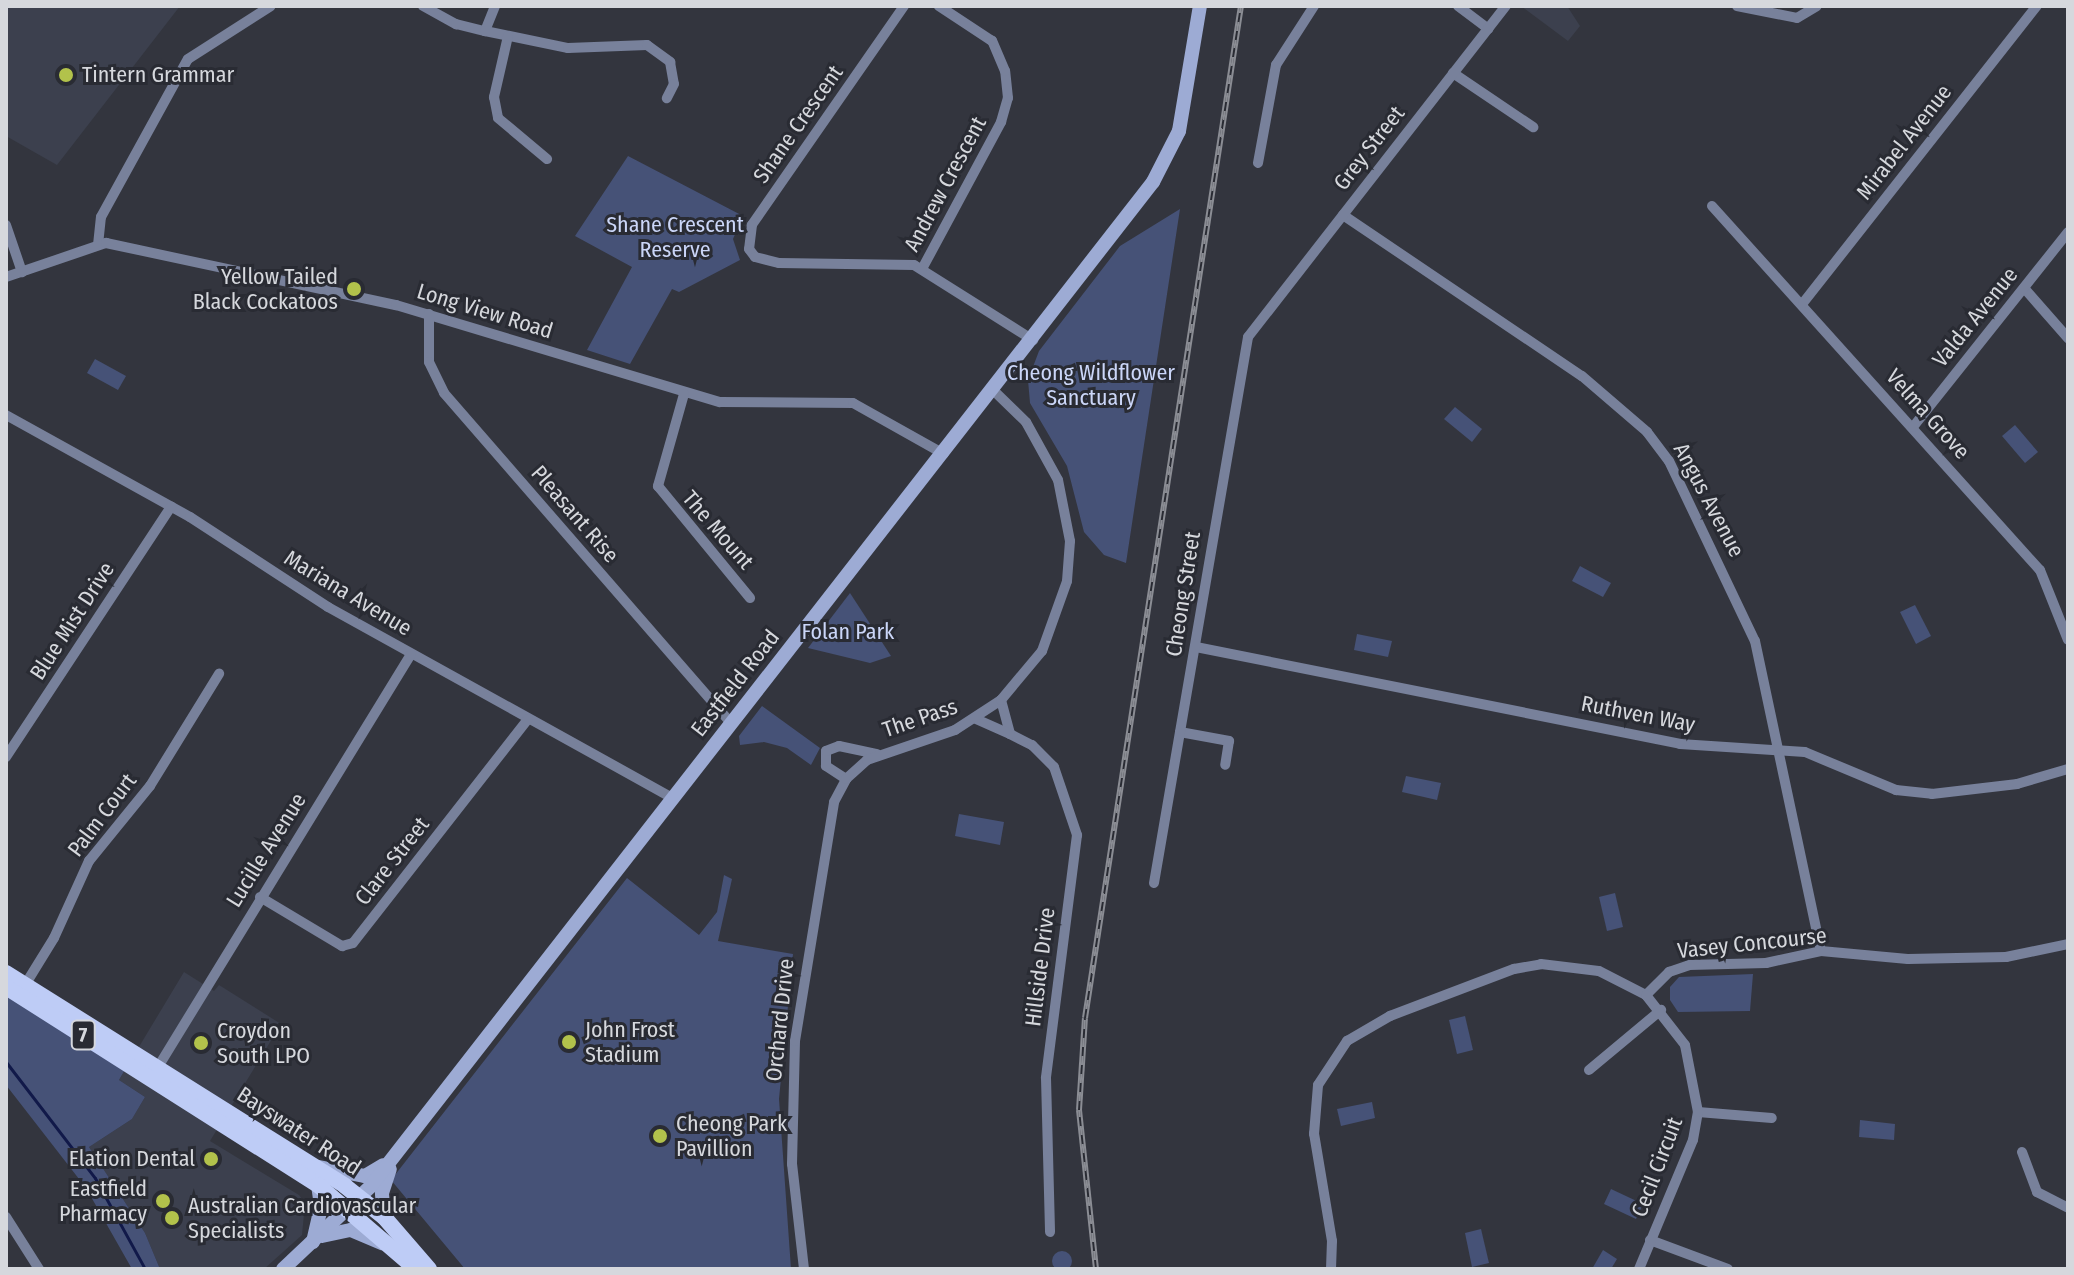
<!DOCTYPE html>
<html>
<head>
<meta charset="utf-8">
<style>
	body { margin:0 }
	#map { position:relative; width:2074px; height:1275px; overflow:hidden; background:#33353e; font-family:"Fira Sans Condensed",sans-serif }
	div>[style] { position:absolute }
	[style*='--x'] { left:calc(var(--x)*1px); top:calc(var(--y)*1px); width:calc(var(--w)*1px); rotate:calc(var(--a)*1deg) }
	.built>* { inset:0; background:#3c404e }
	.green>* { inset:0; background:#465277 }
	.round { border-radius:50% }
	.stream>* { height:3px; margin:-1.5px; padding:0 1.5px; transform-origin:1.5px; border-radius:1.5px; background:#111949 }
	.minor>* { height:10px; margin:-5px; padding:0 5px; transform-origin:5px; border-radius:5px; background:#78819b }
	.secondary>* { height:14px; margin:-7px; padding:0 7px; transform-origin:7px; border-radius:7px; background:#9dabd4 }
	.primary>* { height:16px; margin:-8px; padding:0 8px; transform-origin:8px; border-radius:8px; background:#beccf6 }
	.rail>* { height:6px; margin-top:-3px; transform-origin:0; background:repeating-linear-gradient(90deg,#292b33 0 9px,#8b8d94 0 18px); box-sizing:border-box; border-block:2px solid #8b8d94 }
	.dots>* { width:22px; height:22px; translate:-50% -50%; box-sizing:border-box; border:4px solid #292b33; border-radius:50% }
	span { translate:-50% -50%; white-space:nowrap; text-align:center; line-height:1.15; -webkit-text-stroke:6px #292b33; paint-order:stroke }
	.shield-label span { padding:2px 6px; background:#292b33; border:2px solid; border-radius:6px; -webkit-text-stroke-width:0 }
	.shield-label { font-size:20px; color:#d6d8dd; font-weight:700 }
	.poi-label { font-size:22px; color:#d6d8dd }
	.left { translate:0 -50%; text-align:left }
	.right { translate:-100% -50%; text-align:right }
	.street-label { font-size:22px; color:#d6d8dd }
	.park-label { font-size:22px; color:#cbd6f8 }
	.frame { position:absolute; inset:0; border:8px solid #d6d8dd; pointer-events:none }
</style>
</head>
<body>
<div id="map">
	<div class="built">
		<i style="clip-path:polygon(6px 6px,180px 6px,57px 165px,6px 136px)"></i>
		<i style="clip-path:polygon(1521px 6px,1567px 6px,1580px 26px,1568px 41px)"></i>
		<i style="clip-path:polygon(184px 972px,214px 991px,219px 985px,281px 1024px,210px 1141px,299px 1195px,305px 1203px,302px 1235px,264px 1269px,160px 1269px,145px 1233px,89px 1147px,132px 1119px,145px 1097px,119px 1080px)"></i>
	</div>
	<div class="green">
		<i style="clip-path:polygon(628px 156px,743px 216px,733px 239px,740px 260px,679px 292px,672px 289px,630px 364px,587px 350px,632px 267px,575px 236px)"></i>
		<i style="clip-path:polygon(1180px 209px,1126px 563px,1104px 555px,1084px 532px,1067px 466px,1030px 403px,1028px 380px,1039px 351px,1120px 246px)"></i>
		<i style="clip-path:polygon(95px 359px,126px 376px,118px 390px,87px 373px)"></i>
		<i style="clip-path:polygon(1455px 407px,1482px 429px,1472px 442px,1444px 419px)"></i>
		<i style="clip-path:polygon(2015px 425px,2038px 452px,2025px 463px,2002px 436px)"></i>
		<i style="clip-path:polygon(1580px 566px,1611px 583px,1603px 597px,1572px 581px)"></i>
		<i style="clip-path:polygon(850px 593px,891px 656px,870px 663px,808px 648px)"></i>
		<i style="clip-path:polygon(1915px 605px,1931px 636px,1916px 644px,1900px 612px)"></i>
		<i style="clip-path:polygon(1357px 634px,1392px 641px,1388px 657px,1354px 650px)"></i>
		<i style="clip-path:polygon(762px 706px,820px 748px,811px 765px,787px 748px,764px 742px,740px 745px,739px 736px)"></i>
		<i style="clip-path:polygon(1406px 776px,1441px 783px,1437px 800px,1402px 792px)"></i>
		<i style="clip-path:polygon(959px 814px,1004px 822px,1000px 845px,955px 836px)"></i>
		<i style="clip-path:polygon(724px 875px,732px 879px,718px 941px,793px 954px,779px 1099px,791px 1269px,465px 1269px,391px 1180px,627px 878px,699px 935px,717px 912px)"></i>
		<i style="clip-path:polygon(1615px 893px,1623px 927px,1607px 931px,1599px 897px)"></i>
		<i style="clip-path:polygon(1753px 974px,1750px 1011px,1678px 1012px,1670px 1000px,1670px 987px,1679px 977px)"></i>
		<i style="clip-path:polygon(6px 993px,126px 1068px,119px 1080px,145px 1097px,132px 1119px,89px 1147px,145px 1233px,160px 1269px,132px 1269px,86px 1188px,6px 1085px)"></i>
		<i style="clip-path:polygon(1465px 1016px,1473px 1050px,1457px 1054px,1449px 1020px)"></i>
		<i style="clip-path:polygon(1372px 1102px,1375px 1118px,1341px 1126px,1337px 1109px)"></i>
		<i style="clip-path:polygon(1860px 1120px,1895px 1124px,1894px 1140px,1859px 1137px)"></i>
		<i style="clip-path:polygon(1611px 1189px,1643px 1204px,1636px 1219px,1604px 1204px)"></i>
		<i style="clip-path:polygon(1481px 1229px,1489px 1263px,1472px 1267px,1465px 1233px)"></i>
		<i style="clip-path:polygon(1603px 1250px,1617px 1259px,1611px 1269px,1592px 1269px)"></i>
		<i class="round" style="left:1052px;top:1251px;width:20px;height:20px"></i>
	</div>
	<div class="stream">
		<i style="--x:6;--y:1062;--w:146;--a:52.5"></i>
		<i style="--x:95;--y:1178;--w:104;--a:61.2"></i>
	</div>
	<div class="minor">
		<i style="--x:423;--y:6;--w:38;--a:29"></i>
		<i style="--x:456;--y:24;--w:30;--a:14"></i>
		<i style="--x:485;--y:31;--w:27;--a:-68"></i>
		<i style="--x:904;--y:6;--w:267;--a:124.8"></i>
		<i style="--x:752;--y:225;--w:24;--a:97"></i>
		<i style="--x:749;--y:249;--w:10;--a:53"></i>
		<i style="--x:755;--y:257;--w:25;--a:14"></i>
		<i style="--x:779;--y:263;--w:135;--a:0.8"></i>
		<i style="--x:914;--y:265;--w:141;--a:32.2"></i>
		<i style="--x:1458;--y:6;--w:38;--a:37"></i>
		<i style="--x:1737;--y:6;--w:61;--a:11.3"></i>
		<i style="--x:1797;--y:18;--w:23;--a:-31"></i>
		<i style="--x:485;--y:31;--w:85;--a:11.6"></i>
		<i style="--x:568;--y:48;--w:79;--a:-2.2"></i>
		<i style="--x:647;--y:45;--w:29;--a:36"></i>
		<i style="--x:670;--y:62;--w:22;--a:80"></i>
		<i style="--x:674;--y:84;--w:16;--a:117"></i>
		<i style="--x:508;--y:36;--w:63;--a:102.9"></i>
		<i style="--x:494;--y:97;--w:21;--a:79"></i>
		<i style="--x:498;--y:118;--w:64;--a:39.9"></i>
		<i style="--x:1453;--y:73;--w:97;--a:34"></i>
		<i style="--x:1258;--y:163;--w:100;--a:-79.6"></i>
		<i style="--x:1276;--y:65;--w:70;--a:-57.2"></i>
		<i style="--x:1712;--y:206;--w:490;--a:48"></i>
		<i style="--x:2040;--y:570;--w:75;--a:68.2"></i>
		<i style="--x:1343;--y:215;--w:288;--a:34"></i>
		<i style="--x:1582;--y:376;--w:86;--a:40.7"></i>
		<i style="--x:1647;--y:432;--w:36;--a:53"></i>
		<i style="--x:1669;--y:461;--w:199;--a:64.5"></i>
		<i style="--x:1755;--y:641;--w:317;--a:78"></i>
		<i style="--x:6;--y:225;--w:50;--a:71.2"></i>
		<i style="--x:98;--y:245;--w:28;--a:-84"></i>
		<i style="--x:101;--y:217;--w:180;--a:-61.2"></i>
		<i style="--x:188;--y:59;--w:98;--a:-32.6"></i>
		<i style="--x:922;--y:269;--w:167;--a:-61.7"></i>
		<i style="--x:1001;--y:122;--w:25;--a:-74"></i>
		<i style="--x:1008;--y:98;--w:27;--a:-96"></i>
		<i style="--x:1005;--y:71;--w:33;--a:-113"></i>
		<i style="--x:992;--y:41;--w:64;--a:-146.6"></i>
		<i style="--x:6;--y:277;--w:106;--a:-18.8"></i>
		<i style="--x:106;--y:243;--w:297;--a:12.1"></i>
		<i style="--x:396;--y:305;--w:338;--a:16.7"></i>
		<i style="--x:720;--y:402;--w:133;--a:0.4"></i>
		<i style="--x:853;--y:403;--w:104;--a:29.3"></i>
		<i style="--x:2024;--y:288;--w:67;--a:48.7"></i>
		<i style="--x:1803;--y:303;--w:378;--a:-51.8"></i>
		<i style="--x:429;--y:314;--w:48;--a:90"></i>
		<i style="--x:429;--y:362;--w:34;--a:64"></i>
		<i style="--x:444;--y:393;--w:437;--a:49"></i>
		<i style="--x:684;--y:394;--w:96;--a:105.8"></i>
		<i style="--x:658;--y:486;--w:145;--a:50.6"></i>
		<i style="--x:6;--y:415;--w:210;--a:29"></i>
		<i style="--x:190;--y:517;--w:165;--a:33.1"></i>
		<i style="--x:328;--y:607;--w:394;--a:29"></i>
		<i style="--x:1913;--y:427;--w:249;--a:-51.5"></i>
		<i style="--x:1196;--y:647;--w:494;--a:11.3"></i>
		<i style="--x:1680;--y:744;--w:125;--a:3.7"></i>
		<i style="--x:1805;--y:752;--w:99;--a:22.7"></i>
		<i style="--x:1896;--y:790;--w:36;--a:6"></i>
		<i style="--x:1932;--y:794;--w:86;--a:-6.7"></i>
		<i style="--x:2017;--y:784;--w:53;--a:-16.4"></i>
		<i style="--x:1001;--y:700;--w:35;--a:75"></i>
		<i style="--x:1010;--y:734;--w:25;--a:27"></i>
		<i style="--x:1032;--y:745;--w:31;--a:45"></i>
		<i style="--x:1054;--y:767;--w:72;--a:71.3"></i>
		<i style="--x:1077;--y:835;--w:245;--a:97.3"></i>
		<i style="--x:1046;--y:1078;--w:154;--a:88.5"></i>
		<i style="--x:976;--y:719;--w:37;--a:24"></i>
		<i style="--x:1180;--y:732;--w:50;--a:10.4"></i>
		<i style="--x:1229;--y:741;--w:24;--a:99"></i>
		<i style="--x:6;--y:757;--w:300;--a:-56.6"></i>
		<i style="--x:846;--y:779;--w:24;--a:-147"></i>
		<i style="--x:826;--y:766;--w:15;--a:-90"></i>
		<i style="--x:826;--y:751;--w:14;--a:-21"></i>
		<i style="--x:839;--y:746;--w:39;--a:12"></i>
		<i style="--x:1154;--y:883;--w:554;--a:-80.23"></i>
		<i style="--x:1248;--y:337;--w:420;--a:-52.1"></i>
		<i style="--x:260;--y:897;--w:96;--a:30.9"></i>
		<i style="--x:342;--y:946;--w:11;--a:-15"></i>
		<i style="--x:353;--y:943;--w:284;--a:-52"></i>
		<i style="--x:25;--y:985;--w:55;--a:-58.3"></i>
		<i style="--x:54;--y:938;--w:85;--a:-65.6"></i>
		<i style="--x:89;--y:861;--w:97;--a:-50.9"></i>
		<i style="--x:150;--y:786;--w:132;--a:-58.4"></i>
		<i style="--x:158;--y:1067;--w:484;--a:-58.5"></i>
		<i style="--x:1589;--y:1070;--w:94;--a:-39.8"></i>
		<i style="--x:1698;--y:1112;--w:74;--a:4.6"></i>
		<i style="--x:2022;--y:1152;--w:43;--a:69.4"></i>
		<i style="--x:2037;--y:1192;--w:35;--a:27"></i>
		<i style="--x:6;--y:1217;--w:62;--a:57.6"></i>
		<i style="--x:1650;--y:1240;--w:83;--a:20.4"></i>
		<i style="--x:804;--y:1269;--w:106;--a:-96.5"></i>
		<i style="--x:792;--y:1164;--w:123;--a:-88.6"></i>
		<i style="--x:795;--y:1041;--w:242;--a:-80.7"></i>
		<i style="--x:834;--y:802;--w:26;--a:-62"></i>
		<i style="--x:846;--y:779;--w:28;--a:-42"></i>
		<i style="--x:867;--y:760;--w:93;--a:-18.8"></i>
		<i style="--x:955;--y:730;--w:55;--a:-33.1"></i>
		<i style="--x:1001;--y:700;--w:64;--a:-50.1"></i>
		<i style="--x:1042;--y:651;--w:74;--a:-70.3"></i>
		<i style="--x:1067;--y:581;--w:40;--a:-85.7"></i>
		<i style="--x:1070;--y:541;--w:62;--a:-101.1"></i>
		<i style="--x:1058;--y:480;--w:66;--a:-118.9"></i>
		<i style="--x:1026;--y:422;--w:45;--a:-135.9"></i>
		<i style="--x:1331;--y:1269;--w:28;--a:-88"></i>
		<i style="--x:1332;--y:1241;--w:109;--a:-99.5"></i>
		<i style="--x:1314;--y:1134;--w:49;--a:-85.3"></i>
		<i style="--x:1318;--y:1085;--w:53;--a:-56.6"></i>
		<i style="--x:1347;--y:1041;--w:50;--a:-30.2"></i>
		<i style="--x:1390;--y:1016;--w:133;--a:-20.8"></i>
		<i style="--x:1514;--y:969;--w:27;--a:-10"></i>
		<i style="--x:1541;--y:964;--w:58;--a:6.9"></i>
		<i style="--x:1599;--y:971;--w:53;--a:27.1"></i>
		<i style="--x:1646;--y:995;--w:33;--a:-45"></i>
		<i style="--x:1669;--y:972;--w:21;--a:-19"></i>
		<i style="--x:1689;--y:965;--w:77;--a:-1.5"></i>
		<i style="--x:1766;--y:963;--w:56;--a:-12.3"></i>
		<i style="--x:1821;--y:951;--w:87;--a:5.3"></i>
		<i style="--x:1908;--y:959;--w:98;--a:-1.2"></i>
		<i style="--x:2006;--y:957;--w:63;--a:-11.8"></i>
		<i style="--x:1639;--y:1269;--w:140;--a:-67.3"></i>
		<i style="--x:1693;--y:1140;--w:28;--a:-80"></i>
		<i style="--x:1698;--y:1112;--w:68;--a:-101"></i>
		<i style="--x:1685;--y:1045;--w:63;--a:-128"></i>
	</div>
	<div class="secondary">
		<i style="--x:319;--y:1167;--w:47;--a:11.1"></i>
		<i style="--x:365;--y:1176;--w:21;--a:-31"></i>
		<i style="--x:384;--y:1217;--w:24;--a:-95"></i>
		<i style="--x:382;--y:1193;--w:25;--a:-72"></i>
		<i style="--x:322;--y:1236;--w:30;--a:-12"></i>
		<i style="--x:351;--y:1230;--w:34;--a:23"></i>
		<i style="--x:313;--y:1242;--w:37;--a:-77"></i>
		<i style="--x:321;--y:1206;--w:21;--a:-98"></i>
		<i style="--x:283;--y:1269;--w:120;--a:-43.3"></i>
		<i style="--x:370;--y:1187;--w:1274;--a:-52.08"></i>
		<i style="--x:1153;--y:182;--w:57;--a:-63"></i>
		<i style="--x:1179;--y:131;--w:127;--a:-80.5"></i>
	</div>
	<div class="primary">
		<i style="--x:6;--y:973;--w:400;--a:32.1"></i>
		<i style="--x:345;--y:1186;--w:50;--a:38.5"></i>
		<i style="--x:384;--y:1217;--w:69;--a:49.1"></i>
		<i style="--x:6;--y:987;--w:370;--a:32.4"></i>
		<i style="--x:318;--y:1185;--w:129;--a:40.6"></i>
	</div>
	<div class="rail">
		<i style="--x:1096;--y:1269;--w:160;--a:-96.1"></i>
		<i style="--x:1079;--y:1110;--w:92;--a:-86.3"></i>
		<i style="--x:1085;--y:1018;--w:1024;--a:-81.24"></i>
	</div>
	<div class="dots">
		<i style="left:66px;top:75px;background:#b2c24b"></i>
		<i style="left:354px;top:289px;background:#b2c24b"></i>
		<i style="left:569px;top:1042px;background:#b2c24b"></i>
		<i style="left:201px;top:1043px;background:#b2c24b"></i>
		<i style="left:660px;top:1136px;background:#b2c24b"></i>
		<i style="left:211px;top:1159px;background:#b2c24b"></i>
		<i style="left:163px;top:1201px;background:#b2c24b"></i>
		<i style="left:172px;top:1218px;background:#b2c24b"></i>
	</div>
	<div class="shield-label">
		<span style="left:83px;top:1035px">7</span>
	</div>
	<div class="poi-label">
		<span class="left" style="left:82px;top:75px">Tintern Grammar</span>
		<span class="right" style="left:338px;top:289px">Yellow Tailed<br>Black Cockatoos</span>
		<span class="left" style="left:585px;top:1042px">John Frost<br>Stadium</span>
		<span class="left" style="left:217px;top:1043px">Croydon<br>South LPO</span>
		<span class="left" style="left:676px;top:1136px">Cheong Park<br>Pavillion</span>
		<span class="right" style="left:195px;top:1159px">Elation Dental</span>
		<span class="right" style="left:147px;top:1201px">Eastfield<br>Pharmacy</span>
		<span class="left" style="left:188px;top:1218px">Australian Cardiovascular<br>Specialists</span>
	</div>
	<div class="street-label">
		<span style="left:798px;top:124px;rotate:-55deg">Shane Crescent</span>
		<span style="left:1904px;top:142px;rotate:-52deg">Mirabel Avenue</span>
		<span style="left:1369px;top:148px;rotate:-52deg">Grey Street</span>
		<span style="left:945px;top:184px;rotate:-62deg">Andrew Crescent</span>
		<span style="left:485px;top:311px;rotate:17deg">Long View Road</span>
		<span style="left:1975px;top:317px;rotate:-51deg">Valda Avenue</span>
		<span style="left:1928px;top:414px;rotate:48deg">Velma Grove</span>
		<span style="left:1709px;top:500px;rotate:62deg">Angus Avenue</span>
		<span style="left:575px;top:514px;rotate:49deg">Pleasant Rise</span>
		<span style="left:718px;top:530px;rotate:49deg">The Mount</span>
		<span style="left:348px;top:593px;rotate:31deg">Mariana Avenue</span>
		<span style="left:1183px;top:594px;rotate:-81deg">Cheong Street</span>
		<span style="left:72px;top:621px;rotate:-57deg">Blue Mist Drive</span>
		<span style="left:735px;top:683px;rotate:-52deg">Eastfield Road</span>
		<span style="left:1638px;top:714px;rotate:11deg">Ruthven Way</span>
		<span style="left:920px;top:718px;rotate:-19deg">The Pass</span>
		<span style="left:102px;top:815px;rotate:-53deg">Palm Court</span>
		<span style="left:266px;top:850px;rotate:-58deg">Lucille Avenue</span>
		<span style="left:392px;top:861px;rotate:-52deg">Clare Street</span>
		<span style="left:1752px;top:943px;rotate:-6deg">Vasey Concourse</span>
		<span style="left:1040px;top:967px;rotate:-83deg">Hillside Drive</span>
		<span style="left:780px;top:1020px;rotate:-84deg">Orchard Drive</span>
		<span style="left:299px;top:1131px;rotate:33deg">Bayswater Road</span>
		<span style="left:1657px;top:1167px;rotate:-69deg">Cecil Circuit</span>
	</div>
	<div class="park-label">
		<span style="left:675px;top:237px">Shane Crescent<br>Reserve</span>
		<span style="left:1091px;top:385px">Cheong Wildflower<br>Sanctuary</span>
		<span style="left:848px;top:632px">Folan Park</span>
	</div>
	<div class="frame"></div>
</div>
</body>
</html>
